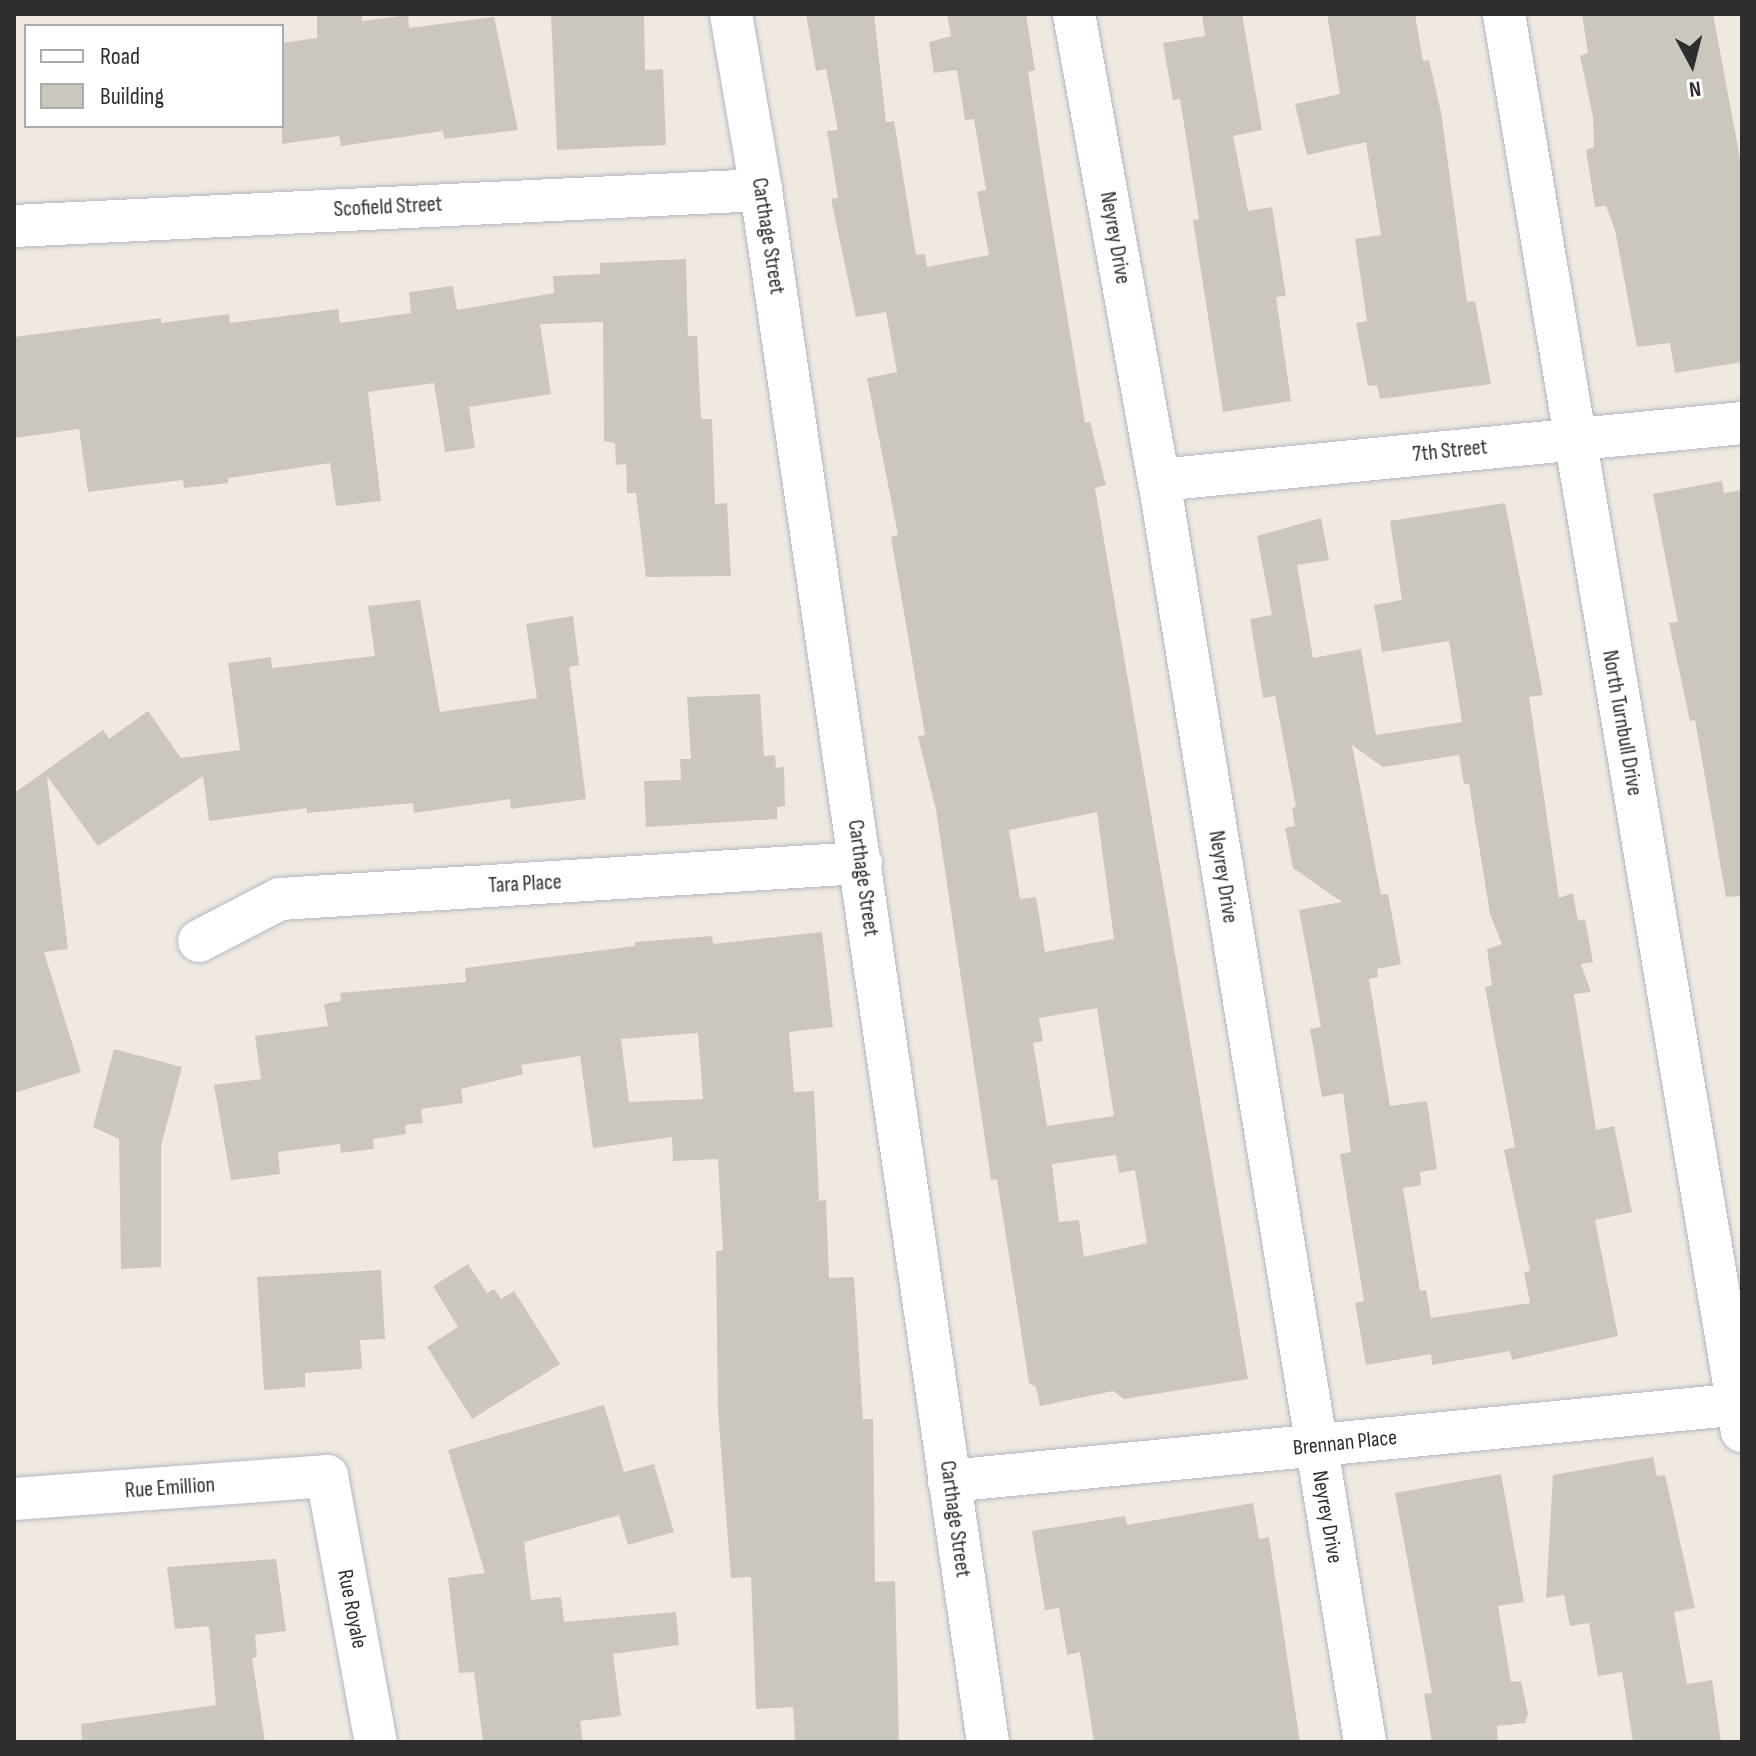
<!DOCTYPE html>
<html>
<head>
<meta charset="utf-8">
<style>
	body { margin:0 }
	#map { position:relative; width:1756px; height:1756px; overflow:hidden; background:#efe9e1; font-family:"Sofia Sans Condensed",sans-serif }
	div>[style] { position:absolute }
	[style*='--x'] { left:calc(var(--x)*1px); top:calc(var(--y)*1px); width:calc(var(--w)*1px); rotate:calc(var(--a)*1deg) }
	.building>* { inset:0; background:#cbc7bf }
	.roads { filter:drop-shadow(0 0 2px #b4b7c1) drop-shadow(0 0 2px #b4b7c1) }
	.street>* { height:42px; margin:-21px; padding:0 21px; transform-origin:21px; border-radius:21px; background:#fff }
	span { translate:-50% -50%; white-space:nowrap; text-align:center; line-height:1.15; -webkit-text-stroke:8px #fff; paint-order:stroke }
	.street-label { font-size:22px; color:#2e2e2e }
	.frame { position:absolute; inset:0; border:16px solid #2e2e2e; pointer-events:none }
	.legend { position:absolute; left:24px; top:24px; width:260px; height:104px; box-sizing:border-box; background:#fff; border:2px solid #ababab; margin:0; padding:10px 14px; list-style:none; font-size:24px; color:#2e2e2e }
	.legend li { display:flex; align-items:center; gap:16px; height:40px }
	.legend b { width:40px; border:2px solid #ababab }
	.north { position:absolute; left:1652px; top:24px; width:80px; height:80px; -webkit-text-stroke:6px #fff; paint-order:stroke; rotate:173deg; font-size:22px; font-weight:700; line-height:32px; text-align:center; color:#2e2e2e }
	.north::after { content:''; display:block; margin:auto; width:28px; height:36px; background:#2e2e2e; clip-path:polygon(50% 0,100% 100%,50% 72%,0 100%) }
</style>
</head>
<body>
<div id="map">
	<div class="building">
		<i style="clip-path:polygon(317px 14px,362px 14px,362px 21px,408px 15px,409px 28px,494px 17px,518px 130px,444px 139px,443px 131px,341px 146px,339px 136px,282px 144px,282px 43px,317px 38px)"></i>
		<i style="clip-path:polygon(551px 14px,644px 14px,645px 70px,663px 69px,666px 145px,557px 150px)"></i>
		<i style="clip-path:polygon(evenodd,806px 14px,874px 14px,886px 122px,894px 121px,916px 255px,925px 254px,927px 267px,989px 255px,977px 192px,986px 190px,974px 119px,965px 120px,957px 70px,934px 73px,929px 42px,951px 36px,947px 14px,1026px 14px,1035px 70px,1028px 72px,1045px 184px,1085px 423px,1090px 422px,1106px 485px,1095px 488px,1248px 1379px,1124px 1399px,1113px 1391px,1040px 1406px,1036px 1387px,1029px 1383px,997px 1179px,991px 1180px,936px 810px,918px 736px,925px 735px,891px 537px,898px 535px,867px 378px,897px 372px,886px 312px,856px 317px,831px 199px,838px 198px,827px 131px,838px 130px,826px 69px,816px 71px,806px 14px,1097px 812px,1114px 939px,1045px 952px,1036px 897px,1020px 899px,1009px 830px,1097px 812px,806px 14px,1097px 1008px,1114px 1116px,1047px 1126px,1033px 1043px,1043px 1041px,1039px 1018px,1097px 1008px,806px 14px,1116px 1155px,1119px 1173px,1135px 1170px,1147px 1243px,1084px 1257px,1079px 1220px,1059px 1222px,1052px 1164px,1116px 1155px)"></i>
		<i style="clip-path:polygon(1202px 14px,1242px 14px,1262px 130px,1233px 136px,1248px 211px,1272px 207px,1286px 296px,1276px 297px,1291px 401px,1223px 412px,1193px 220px,1199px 219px,1180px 99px,1173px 100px,1163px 43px,1205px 36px)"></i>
		<i style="clip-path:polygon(1327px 14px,1415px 14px,1423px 61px,1429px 60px,1441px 112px,1467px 302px,1475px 301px,1491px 384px,1380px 399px,1377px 385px,1368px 386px,1356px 323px,1367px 321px,1355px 239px,1381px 235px,1366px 142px,1307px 155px,1295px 104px,1340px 94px)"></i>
		<i style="clip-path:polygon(1582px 14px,1713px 14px,1742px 169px,1742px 362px,1675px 373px,1670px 343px,1637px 347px,1615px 230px,1606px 206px,1595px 207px,1586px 150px,1594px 147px,1593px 117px,1580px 56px,1588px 53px)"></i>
		<i style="clip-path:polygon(686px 259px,688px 336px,697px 336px,701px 419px,712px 419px,715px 504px,727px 503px,731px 576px,646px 577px,636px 493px,627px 493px,626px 464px,616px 465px,615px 443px,604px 441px,603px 322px,540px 324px,551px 394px,469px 407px,475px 448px,445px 452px,434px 383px,368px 392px,381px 501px,336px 506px,330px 463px,228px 478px,228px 483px,184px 488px,183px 480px,88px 492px,79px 429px,14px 438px,14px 337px,161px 318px,161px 323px,229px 314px,230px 323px,338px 309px,340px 323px,411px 313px,409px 292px,453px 286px,457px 310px,554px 293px,553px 276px,600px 274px,600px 263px)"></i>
		<i style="clip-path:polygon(1722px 481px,1724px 493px,1742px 490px,1742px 896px,1726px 897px,1695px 720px,1690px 721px,1669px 623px,1678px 622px,1653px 494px)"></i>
		<i style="clip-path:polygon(evenodd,1505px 503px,1543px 695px,1529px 697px,1559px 898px,1573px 893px,1578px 921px,1585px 919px,1593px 962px,1581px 964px,1591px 992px,1574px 994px,1596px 1130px,1614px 1126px,1632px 1212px,1595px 1220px,1618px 1336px,1512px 1360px,1510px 1351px,1432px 1365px,1431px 1354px,1366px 1365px,1355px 1303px,1364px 1301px,1340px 1154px,1351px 1152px,1343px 1093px,1322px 1097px,1310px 1029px,1321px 1027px,1299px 910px,1342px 902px,1293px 868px,1285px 828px,1295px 826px,1292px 808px,1296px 807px,1275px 696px,1263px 698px,1250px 619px,1272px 615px,1257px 536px,1321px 518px,1329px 560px,1297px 565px,1313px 658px,1361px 649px,1376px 735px,1462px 722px,1449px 641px,1382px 652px,1374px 605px,1402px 600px,1390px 521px,1505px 503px,1352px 745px,1383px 767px,1459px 755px,1464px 784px,1469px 784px,1490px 914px,1502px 944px,1487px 949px,1492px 985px,1485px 987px,1515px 1147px,1504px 1150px,1530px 1271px,1524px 1272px,1530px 1303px,1431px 1318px,1426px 1290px,1420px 1291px,1403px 1188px,1421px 1185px,1420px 1172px,1437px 1169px,1427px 1101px,1390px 1106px,1369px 979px,1378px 977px,1377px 969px,1401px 964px,1388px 894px,1381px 895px,1352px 745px)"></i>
		<i style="clip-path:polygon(420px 600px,440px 712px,537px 698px,526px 624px,573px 616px,579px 665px,569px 667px,586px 799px,511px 809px,510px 799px,414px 813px,413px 803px,307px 813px,307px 808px,209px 821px,203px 776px,98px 846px,47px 776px,68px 949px,44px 952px,81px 1072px,14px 1093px,14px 793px,103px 730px,109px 739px,148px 711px,181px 758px,240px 750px,228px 663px,271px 657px,272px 668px,375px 656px,368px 606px)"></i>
		<i style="clip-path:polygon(760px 694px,764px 756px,775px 755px,776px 768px,784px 767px,785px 806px,777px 807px,777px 819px,646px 827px,644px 781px,681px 780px,680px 759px,691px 759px,687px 697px)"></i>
		<i style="clip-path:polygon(evenodd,822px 932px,833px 1027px,789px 1032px,794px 1092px,814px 1091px,819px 1201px,826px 1200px,829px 1278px,854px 1277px,863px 1419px,873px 1419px,875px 1582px,895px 1581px,899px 1742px,795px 1742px,793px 1707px,756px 1709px,751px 1577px,731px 1578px,718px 1412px,716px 1251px,723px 1251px,718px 1159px,673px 1161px,672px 1137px,593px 1148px,580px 1056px,521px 1065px,523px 1074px,461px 1089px,463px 1103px,421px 1109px,423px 1123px,405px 1125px,406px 1134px,373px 1139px,374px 1149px,341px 1153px,340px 1144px,278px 1152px,280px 1174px,231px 1180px,214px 1085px,261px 1079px,255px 1036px,328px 1026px,324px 1004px,341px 1001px,340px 993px,466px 982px,465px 968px,635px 946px,635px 942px,712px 936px,713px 944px,822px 932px,698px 1033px,703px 1099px,629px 1102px,621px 1039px,698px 1033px)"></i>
		<i style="clip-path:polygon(114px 1049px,182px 1067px,161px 1146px,161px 1267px,121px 1269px,119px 1139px,93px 1127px)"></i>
		<i style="clip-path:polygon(468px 1264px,487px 1293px,494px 1289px,501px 1299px,514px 1291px,560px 1364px,472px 1419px,427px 1347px,458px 1327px,433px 1286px)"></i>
		<i style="clip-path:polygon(381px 1270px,385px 1339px,360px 1340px,362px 1369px,305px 1373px,305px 1387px,264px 1390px,257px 1277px)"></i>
		<i style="clip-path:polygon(604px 1405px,624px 1472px,654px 1464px,674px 1532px,628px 1545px,619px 1515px,524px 1542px,531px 1600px,561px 1597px,564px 1622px,676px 1612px,679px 1645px,613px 1654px,621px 1716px,580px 1721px,583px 1742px,483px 1742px,474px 1672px,459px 1673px,448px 1578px,485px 1573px,448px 1450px)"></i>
		<i style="clip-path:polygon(1653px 1457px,1657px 1476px,1665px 1475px,1695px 1608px,1674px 1612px,1687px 1684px,1712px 1680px,1721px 1742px,1633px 1742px,1622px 1672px,1598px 1676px,1589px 1623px,1570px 1626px,1564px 1595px,1546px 1598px,1553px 1475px)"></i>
		<i style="clip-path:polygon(1501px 1474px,1524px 1602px,1498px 1606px,1511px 1682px,1521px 1681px,1528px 1714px,1525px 1723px,1497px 1726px,1498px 1742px,1432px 1742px,1424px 1694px,1432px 1693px,1395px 1493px)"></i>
		<i style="clip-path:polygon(1253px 1503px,1259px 1539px,1269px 1537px,1300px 1742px,1094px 1742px,1080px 1652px,1067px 1655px,1059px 1608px,1045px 1610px,1032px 1531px,1125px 1516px,1127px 1525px)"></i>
		<i style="clip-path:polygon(276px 1559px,286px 1631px,255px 1635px,257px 1657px,252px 1658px,265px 1742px,82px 1742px,81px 1724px,216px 1705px,209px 1626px,175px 1629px,167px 1567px)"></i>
	</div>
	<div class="roads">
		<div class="street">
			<i style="--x:731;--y:14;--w:179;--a:80.3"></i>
			<i style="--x:761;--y:190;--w:1569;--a:81.68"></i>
			<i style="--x:1074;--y:14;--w:474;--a:79.7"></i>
			<i style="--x:1159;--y:480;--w:1279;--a:80.73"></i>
			<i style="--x:1504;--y:14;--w:1437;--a:80.47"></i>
			<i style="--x:14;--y:226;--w:748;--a:-2.76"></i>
			<i style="--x:1159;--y:480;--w:586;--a:-5.58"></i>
			<i style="--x:199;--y:941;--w:91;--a:-27.4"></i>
			<i style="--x:280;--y:899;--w:582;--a:-3.55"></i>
			<i style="--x:949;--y:1481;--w:797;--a:-5.55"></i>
			<i style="--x:14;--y:1499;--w:314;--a:-4.2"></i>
			<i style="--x:327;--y:1476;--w:270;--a:79.6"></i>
		</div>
	</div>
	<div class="street-label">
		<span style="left:388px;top:207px;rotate:-3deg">Scofield Street</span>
		<span style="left:768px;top:236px;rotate:81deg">Carthage Street</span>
		<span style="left:1115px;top:238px;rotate:80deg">Neyrey Drive</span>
		<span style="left:1450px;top:451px;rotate:-6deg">7th Street</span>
		<span style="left:1622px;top:723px;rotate:80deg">North Turnbull Drive</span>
		<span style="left:1223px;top:877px;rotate:81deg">Neyrey Drive</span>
		<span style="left:863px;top:878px;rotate:82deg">Carthage Street</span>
		<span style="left:525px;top:884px;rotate:-3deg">Tara Place</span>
		<span style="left:1345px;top:1443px;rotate:-6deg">Brennan Place</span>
		<span style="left:170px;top:1488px;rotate:-4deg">Rue Emillion</span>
		<span style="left:1327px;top:1517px;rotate:80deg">Neyrey Drive</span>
		<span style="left:955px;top:1519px;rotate:82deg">Carthage Street</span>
		<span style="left:352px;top:1609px;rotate:79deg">Rue Royale</span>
	</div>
	<div class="frame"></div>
	<ul class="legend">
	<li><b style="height:10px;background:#fff"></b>Road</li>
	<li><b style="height:22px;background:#cbc7bf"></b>Building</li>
	</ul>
	<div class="north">N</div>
</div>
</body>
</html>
